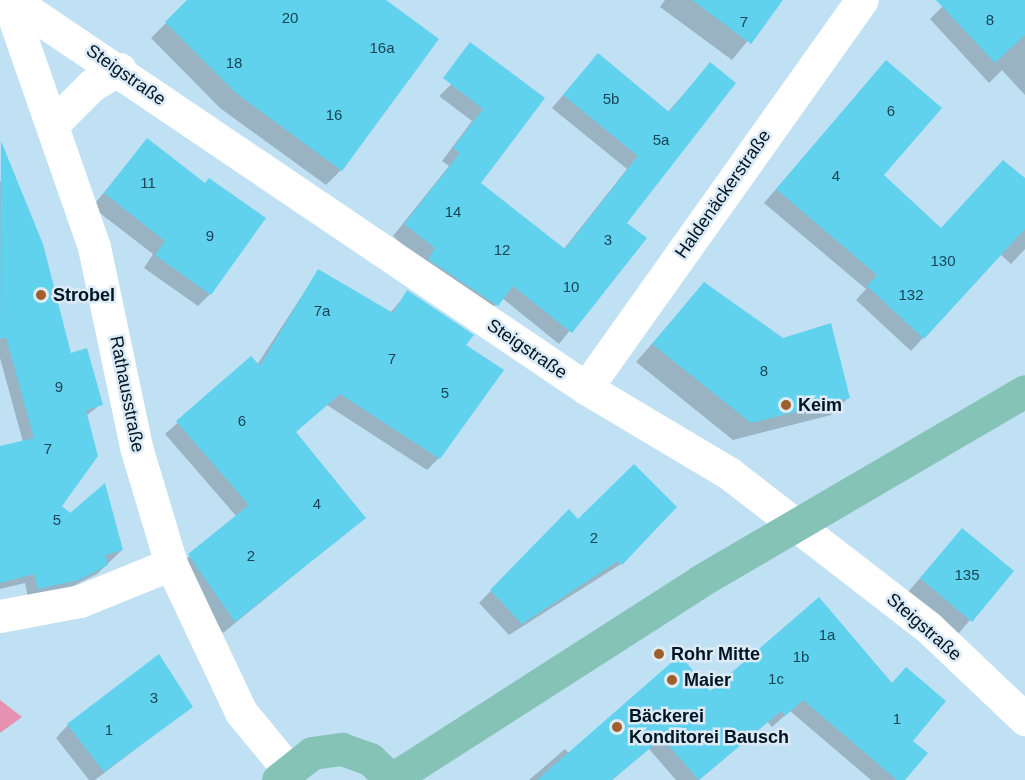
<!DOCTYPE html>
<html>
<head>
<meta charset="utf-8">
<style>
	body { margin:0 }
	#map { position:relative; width:1025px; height:780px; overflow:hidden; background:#c0e0f4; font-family:Helvetica,sans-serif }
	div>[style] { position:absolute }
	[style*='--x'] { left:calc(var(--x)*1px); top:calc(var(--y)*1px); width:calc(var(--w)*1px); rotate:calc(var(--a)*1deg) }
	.green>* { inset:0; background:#e591af }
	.shadow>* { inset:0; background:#0003 }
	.building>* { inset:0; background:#61d2ee }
	.minor>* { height:33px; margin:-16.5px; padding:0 16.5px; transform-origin:16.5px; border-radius:16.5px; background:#fff }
	.major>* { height:33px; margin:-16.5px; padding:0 16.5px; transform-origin:16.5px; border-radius:16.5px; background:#85c3b7 }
	.dots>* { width:16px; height:16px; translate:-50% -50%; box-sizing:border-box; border:3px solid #dbeaf5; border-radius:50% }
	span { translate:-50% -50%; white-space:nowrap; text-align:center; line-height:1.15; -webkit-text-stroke:5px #dbeaf5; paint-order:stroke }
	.number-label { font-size:15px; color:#184456 }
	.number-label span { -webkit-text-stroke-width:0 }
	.street-label { font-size:18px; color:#001523 }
	.poi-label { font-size:18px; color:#001523; font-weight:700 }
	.left { translate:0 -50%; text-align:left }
</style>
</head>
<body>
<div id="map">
	<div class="green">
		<i style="clip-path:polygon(0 700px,22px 717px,0 733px)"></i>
	</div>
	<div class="shadow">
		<i style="clip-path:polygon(189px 0,364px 0,341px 170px,326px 185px,220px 108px,151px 38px)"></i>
		<i style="clip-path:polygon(665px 0,781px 0,732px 60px,660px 7px)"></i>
		<i style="clip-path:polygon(949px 0,1025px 0,1025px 95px,1002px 70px,989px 83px,930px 19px)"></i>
		<i style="clip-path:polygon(483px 54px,543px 98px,479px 184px,563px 250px,627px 169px,552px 108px,598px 55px,667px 113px,710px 64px,625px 223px,644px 239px,559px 344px,502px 298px,485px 316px,393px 236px,449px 166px,442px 161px,472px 121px,439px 96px)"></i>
		<i style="clip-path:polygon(886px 62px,882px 176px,941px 229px,1025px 180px,1025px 249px,1011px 264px,1000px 254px,911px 351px,856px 300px,866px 289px,764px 203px)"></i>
		<i style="clip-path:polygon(147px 140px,210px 294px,198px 306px,144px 268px,153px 254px,92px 207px)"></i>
		<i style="clip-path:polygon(14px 177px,70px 355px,101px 404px,86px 416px,60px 506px,122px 550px,97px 574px,67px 589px,28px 598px,25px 583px,0 589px,0 447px,23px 442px,0 358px,0 182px)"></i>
		<i style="clip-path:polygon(318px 271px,390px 313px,408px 292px,464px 346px,439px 458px,427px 470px,327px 405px,295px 432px,364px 518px,223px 633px,177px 567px,237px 517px,165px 434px,251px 358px,257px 365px)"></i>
		<i style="clip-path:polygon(704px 284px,848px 398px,831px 415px,733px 440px,636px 362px)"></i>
		<i style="clip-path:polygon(569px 511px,621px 564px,509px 635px,479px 603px)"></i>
		<i style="clip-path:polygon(962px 530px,1012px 571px,958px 634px,908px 592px)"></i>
		<i style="clip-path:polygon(906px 669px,911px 741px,903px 780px,871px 780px,790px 711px,772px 727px,768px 722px,699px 780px,676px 780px,649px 749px,612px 780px,529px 780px,565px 749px,570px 754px,710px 693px,891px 684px)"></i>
		<i style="clip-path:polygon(191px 707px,95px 780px,89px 780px,56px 738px,68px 725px)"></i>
	</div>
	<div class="building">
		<i style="clip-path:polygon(187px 0,386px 0,439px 39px,342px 171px,236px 93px,165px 22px)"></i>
		<i style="clip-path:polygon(692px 0,783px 0,751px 44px)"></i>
		<i style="clip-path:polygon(936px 0,1025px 0,1025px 35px,995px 63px)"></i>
		<i style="clip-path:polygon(470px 42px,545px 98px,481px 183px,565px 249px,638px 156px,563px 95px,598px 53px,669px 112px,710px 62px,736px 83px,627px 223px,647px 238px,572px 333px,513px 286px,498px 306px,428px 259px,435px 248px,404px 224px,460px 153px,453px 148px,483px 109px,443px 78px)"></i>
		<i style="clip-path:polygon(886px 60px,942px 108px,884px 175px,941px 228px,1003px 160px,1025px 178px,1025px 229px,924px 339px,867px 286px,877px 275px,776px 189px)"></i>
		<i style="clip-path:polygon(147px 138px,205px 183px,209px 178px,266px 218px,211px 295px,155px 255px,165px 241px,104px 193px)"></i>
		<i style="clip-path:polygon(1px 141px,43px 244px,71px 353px,87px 348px,103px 405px,86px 410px,98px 456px,62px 506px,70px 513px,105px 483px,123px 550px,105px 555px,108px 565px,79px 580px,38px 589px,34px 574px,0 583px,0 446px,34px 438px,6px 337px,0 339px)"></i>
		<i style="clip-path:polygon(318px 269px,393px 313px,407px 290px,474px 335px,466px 345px,504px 370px,440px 459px,340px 394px,296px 432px,366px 518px,235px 622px,188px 554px,249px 505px,176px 421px,251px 356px,260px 366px)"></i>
		<i style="clip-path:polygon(704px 282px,783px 338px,831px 323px,850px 398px,751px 423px,652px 344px)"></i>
		<i style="clip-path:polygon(634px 464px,677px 507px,622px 565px,618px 561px,522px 624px,490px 590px,569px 509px,578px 519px)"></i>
		<i style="clip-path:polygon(962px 528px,1014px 571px,972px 622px,920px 578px)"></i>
		<i style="clip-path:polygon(819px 597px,892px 683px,906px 667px,946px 701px,913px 741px,928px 753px,905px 780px,897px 780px,803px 700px,785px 716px,781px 711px,699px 780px,662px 738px,612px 780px,537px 780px,680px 655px,710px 691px)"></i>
		<i style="clip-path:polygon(159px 654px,193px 707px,104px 772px,67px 724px)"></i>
	</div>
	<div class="minor">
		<i style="--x:8;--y:0;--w:262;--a:70.8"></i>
		<i style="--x:94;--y:247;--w:204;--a:78.1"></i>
		<i style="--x:136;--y:447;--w:122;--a:73.3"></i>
		<i style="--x:171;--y:564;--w:164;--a:64.7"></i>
		<i style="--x:241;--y:712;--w:72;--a:50.6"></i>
		<i style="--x:12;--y:0;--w:693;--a:34.06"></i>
		<i style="--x:586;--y:388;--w:168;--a:30.8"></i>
		<i style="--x:730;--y:474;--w:250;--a:37.7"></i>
		<i style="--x:928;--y:627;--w:134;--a:43.5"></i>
		<i style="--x:54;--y:123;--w:54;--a:-45"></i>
		<i style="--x:92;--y:85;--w:32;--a:-30"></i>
		<i style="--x:586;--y:388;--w:476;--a:-54.6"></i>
		<i style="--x:0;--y:616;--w:81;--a:-10.6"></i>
		<i style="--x:80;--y:601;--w:98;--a:-22.1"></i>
	</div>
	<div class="major">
		<i style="--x:392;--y:779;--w:366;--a:-32.7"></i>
		<i style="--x:700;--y:581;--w:376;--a:-30.3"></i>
		<i style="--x:278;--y:780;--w:43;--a:-38.5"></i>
		<i style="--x:312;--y:753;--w:30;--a:-8"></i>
		<i style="--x:342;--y:749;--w:30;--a:20"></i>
		<i style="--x:370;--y:759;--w:30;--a:44"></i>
	</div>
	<div class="dots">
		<i style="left:41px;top:295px;background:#a05f2a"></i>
		<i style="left:786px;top:405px;background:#a05f2a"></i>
		<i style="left:659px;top:654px;background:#a05f2a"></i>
		<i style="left:672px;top:680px;background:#a05f2a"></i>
		<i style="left:617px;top:727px;background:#a05f2a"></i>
	</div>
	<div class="number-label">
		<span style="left:290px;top:18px">20</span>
		<span style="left:990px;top:20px">8</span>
		<span style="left:744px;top:22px">7</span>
		<span style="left:382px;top:48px">16a</span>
		<span style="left:234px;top:63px">18</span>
		<span style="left:611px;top:99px">5b</span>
		<span style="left:891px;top:111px">6</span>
		<span style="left:334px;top:115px">16</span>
		<span style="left:661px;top:140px">5a</span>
		<span style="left:836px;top:176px">4</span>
		<span style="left:148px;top:183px">11</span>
		<span style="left:453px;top:212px">14</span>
		<span style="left:210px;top:236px">9</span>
		<span style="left:608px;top:240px">3</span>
		<span style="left:502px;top:250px">12</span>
		<span style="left:943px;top:261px">130</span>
		<span style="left:571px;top:287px">10</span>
		<span style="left:911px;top:295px">132</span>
		<span style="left:322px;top:311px">7a</span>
		<span style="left:392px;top:359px">7</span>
		<span style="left:764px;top:371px">8</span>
		<span style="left:59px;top:387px">9</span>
		<span style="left:445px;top:393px">5</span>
		<span style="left:242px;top:421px">6</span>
		<span style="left:48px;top:449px">7</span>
		<span style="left:317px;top:504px">4</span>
		<span style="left:57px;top:520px">5</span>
		<span style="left:594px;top:538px">2</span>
		<span style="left:251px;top:556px">2</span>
		<span style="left:967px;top:575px">135</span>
		<span style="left:827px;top:635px">1a</span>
		<span style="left:801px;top:657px">1b</span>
		<span style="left:776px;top:679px">1c</span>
		<span style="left:154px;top:698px">3</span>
		<span style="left:897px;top:719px">1</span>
		<span style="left:109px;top:730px">1</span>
	</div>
	<div class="street-label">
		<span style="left:126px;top:75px;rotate:35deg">Steigstraße</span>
		<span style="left:723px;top:194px;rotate:-55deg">Haldenäckerstraße</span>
		<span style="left:527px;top:349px;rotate:34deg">Steigstraße</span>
		<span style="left:127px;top:394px;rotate:79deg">Rathausstraße</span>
		<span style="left:924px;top:627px;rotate:41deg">Steigstraße</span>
	</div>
	<div class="poi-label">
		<span class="left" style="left:53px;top:295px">Strobel</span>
		<span class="left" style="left:798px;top:405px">Keim</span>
		<span class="left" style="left:671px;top:654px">Rohr Mitte</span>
		<span class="left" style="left:684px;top:680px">Maier</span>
		<span class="left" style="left:629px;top:727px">Bäckerei<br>Konditorei Bausch</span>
	</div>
</div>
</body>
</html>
